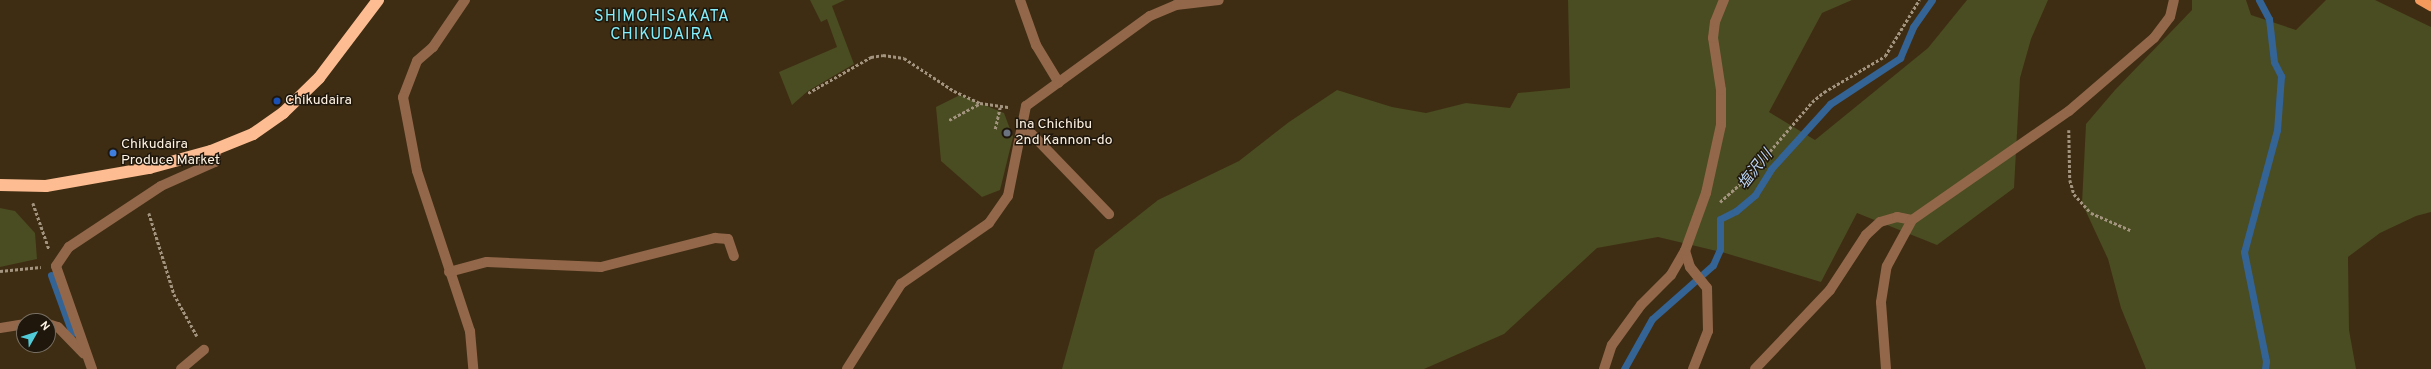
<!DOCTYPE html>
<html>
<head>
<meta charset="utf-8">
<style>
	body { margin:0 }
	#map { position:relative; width:2431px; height:369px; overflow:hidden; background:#3e2d13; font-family:Overpass,"Noto Sans JP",sans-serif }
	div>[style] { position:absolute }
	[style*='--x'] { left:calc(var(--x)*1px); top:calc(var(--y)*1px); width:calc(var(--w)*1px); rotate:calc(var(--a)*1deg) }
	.green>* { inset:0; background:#4a4c21 }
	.stream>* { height:7px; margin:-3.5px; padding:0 3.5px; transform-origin:3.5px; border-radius:3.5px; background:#346395 }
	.path>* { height:2.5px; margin-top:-1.25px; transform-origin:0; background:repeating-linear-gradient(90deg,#a2947f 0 3px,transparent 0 5px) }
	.minor>* { height:10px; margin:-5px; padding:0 5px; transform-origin:5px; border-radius:5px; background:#92674a }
	.major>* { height:10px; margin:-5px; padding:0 5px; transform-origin:5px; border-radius:5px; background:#f39a5c }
	.highway>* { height:12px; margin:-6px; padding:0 6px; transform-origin:6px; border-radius:6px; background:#fdbc92 }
	.dots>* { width:11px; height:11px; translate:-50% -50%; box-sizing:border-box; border:2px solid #1f170c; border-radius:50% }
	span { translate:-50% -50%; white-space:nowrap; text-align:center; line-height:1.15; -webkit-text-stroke:3px #1f170c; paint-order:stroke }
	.poi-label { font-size:14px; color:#fef3e3 }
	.left { translate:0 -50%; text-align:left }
	.water-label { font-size:15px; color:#bcd6f4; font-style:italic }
	.quarter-label { font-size:16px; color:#84effb; letter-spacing:1px }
	.north { position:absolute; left:16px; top:313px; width:40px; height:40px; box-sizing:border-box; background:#1f170c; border:1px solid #786f62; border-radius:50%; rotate:51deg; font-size:11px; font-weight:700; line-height:16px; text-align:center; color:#fef3e3 }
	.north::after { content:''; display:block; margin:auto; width:14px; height:18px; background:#52cbd9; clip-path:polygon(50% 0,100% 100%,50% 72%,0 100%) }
</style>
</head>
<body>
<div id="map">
	<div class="green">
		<i style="clip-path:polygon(810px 0,845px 0,832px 6px,854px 64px,808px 91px,792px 105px,779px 72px,837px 47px,827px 19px,821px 22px)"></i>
		<i style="clip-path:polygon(1568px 0,1852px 0,1822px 13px,1769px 112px,1815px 140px,1928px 48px,1967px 0,2048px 0,2031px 39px,2020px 78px,2014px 188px,1937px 245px,1857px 213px,1821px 282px,1725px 253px,1658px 237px,1597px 248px,1504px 334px,1424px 369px,1062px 369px,1095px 250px,1158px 200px,1239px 161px,1289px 122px,1337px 90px,1392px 107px,1426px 113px,1466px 103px,1510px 108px,1518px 93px,1570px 88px)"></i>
		<i style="clip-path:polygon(2192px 0,2246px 0,2251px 15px,2296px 30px,2326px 0,2375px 0,2431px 27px,2431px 212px,2416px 216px,2380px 233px,2348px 257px,2349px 330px,2356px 369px,2146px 369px,2121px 308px,2108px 259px,2082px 203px,2086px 124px,2115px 90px,2192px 10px)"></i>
		<i style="clip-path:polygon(960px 95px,1004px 113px,1013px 137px,1000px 190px,982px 197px,941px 161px,936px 107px)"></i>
		<i style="clip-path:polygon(0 208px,15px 211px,35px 233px,37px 259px,0 267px)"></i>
	</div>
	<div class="stream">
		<i style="--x:2259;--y:0;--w:21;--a:62"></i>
		<i style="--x:2269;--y:19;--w:43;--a:83.4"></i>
		<i style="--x:2274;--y:62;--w:16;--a:63"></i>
		<i style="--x:2281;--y:76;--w:54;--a:94.2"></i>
		<i style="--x:2277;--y:130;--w:126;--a:105.1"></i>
		<i style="--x:2244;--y:252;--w:111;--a:78.6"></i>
		<i style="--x:2266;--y:361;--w:8;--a:97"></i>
		<i style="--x:51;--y:275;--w:62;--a:70.1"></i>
		<i style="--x:1624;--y:369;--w:57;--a:-60.8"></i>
		<i style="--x:1652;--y:319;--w:81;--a:-41.5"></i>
		<i style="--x:1713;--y:265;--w:17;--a:-66"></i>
		<i style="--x:1720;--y:249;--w:30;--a:-90"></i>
		<i style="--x:1720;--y:219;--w:18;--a:-27"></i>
		<i style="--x:1736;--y:211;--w:25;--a:-40"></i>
		<i style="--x:1755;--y:195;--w:31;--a:-58"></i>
		<i style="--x:1771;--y:169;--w:88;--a:-47.8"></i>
		<i style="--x:1830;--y:104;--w:84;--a:-33.3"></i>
		<i style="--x:1900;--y:58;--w:34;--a:-67"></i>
		<i style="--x:1913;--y:27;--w:33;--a:-55"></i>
	</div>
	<div class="path">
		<i style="--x:808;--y:93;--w:73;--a:-29.7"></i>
		<i style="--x:871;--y:57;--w:12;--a:-9"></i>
		<i style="--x:883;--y:55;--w:21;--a:8"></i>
		<i style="--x:904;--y:58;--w:60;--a:33.4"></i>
		<i style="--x:954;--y:91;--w:29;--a:25"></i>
		<i style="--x:980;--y:103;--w:30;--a:8"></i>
		<i style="--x:949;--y:120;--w:34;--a:-28"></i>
		<i style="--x:995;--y:129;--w:22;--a:-77"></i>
		<i style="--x:2069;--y:130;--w:50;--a:88.9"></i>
		<i style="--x:2070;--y:180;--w:15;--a:74"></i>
		<i style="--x:2074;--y:194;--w:25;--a:48"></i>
		<i style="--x:2091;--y:213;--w:43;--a:23.6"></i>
		<i style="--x:1720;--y:202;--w:36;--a:-42"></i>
		<i style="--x:1747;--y:178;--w:100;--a:-49.5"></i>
		<i style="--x:1812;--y:102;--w:16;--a:-40"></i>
		<i style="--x:1824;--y:92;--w:71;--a:-30.5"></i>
		<i style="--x:1885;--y:56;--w:66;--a:-58.7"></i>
		<i style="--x:33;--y:203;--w:49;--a:70.8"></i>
		<i style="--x:149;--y:213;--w:85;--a:72.8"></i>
		<i style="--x:174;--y:294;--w:48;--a:61.3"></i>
		<i style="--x:0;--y:271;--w:41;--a:-5.6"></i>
	</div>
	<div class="minor">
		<i style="--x:465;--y:0;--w:57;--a:124.2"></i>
		<i style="--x:433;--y:47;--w:21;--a:139"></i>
		<i style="--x:417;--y:61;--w:39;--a:111"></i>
		<i style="--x:403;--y:97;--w:75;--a:79.3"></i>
		<i style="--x:417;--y:171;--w:169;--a:71.7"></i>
		<i style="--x:470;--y:331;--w:38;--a:85"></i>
		<i style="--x:1020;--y:0;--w:48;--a:70.4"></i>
		<i style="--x:1036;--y:45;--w:44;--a:58.8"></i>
		<i style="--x:1023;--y:125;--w:124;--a:46"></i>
		<i style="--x:449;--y:272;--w:39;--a:-15"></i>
		<i style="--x:487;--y:262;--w:114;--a:2.5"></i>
		<i style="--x:601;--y:267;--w:118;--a:-14.3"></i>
		<i style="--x:715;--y:238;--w:13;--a:4"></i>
		<i style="--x:728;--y:239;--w:18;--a:71"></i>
		<i style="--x:48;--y:324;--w:10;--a:17"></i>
		<i style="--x:58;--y:327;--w:37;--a:46"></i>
		<i style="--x:0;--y:328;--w:24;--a:-9"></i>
		<i style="--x:92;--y:369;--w:109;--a:-109.3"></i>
		<i style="--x:56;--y:266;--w:23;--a:-56"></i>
		<i style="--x:69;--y:247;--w:110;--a:-33.5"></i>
		<i style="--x:161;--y:186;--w:59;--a:-24"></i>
		<i style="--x:215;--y:162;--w:14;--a:-82"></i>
		<i style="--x:181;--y:369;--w:30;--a:-40"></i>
		<i style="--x:847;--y:369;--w:101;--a:-57.6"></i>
		<i style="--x:901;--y:284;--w:107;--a:-34.7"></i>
		<i style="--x:989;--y:223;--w:33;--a:-55"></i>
		<i style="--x:1008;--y:196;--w:92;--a:-78.7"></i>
		<i style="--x:1026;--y:106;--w:153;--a:-36"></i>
		<i style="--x:1150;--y:16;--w:28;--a:-23"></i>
		<i style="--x:1176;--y:5;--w:43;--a:-6.6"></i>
		<i style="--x:1604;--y:369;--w:25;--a:-72"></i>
		<i style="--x:1612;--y:345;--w:49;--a:-54.1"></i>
		<i style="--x:1641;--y:305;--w:42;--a:-45"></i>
		<i style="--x:1671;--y:275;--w:28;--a:-60"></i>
		<i style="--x:1693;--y:369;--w:41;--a:-68.5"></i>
		<i style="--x:1708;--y:331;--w:43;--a:-91.3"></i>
		<i style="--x:1707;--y:288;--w:27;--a:-129"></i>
		<i style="--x:1690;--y:267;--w:17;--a:-107"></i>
		<i style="--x:1685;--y:251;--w:62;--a:-70.1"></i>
		<i style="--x:1706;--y:193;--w:70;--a:-77.6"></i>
		<i style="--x:1721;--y:125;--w:35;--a:-90"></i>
		<i style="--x:1721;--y:90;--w:53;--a:-98.7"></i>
		<i style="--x:1713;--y:38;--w:16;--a:-83"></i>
		<i style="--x:1715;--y:22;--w:24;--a:-68"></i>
		<i style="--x:1755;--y:369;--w:109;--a:-46.5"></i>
		<i style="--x:1830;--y:290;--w:66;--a:-56.8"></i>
		<i style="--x:1866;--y:235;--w:19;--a:-43"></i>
		<i style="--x:1880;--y:222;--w:18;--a:-16"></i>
		<i style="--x:1897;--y:217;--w:15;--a:11"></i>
		<i style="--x:1886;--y:369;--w:67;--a:-94.3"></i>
		<i style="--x:1881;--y:302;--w:36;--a:-81"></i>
		<i style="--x:1887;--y:266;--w:52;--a:-61.5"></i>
		<i style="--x:1912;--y:220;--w:191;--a:-34.8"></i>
		<i style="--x:2069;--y:111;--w:112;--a:-40.7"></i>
		<i style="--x:2154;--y:38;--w:26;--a:-53"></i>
		<i style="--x:2170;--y:17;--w:17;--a:-77"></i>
	</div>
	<div class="major">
		<i style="--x:2420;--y:0;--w:13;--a:29"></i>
	</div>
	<div class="highway">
		<i style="--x:0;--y:185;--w:46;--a:1.2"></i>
		<i style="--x:46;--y:186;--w:105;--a:-9.9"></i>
		<i style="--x:149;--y:168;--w:64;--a:-15.3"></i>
		<i style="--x:211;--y:151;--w:45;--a:-22"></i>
		<i style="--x:253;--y:134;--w:37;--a:-35"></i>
		<i style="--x:283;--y:113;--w:50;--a:-44.2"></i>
		<i style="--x:319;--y:78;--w:98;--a:-52.9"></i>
	</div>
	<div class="dots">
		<i style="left:277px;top:101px;background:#1a4fb4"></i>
		<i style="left:1007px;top:133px;background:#6b7280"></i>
		<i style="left:113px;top:153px;background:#3f7fe0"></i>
	</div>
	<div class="poi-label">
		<span class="left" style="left:285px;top:101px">Chikudaira</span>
		<span class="left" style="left:1015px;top:133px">Ina Chichibu<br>2nd Kannon-do</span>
		<span class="left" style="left:121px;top:153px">Chikudaira<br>Produce Market</span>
	</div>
	<div class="water-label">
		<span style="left:1756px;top:170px;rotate:-52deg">塩沢川</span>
	</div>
	<div class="quarter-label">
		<span style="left:662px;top:26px">SHIMOHISAKATA<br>CHIKUDAIRA</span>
	</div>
	<div class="north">N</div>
</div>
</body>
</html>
